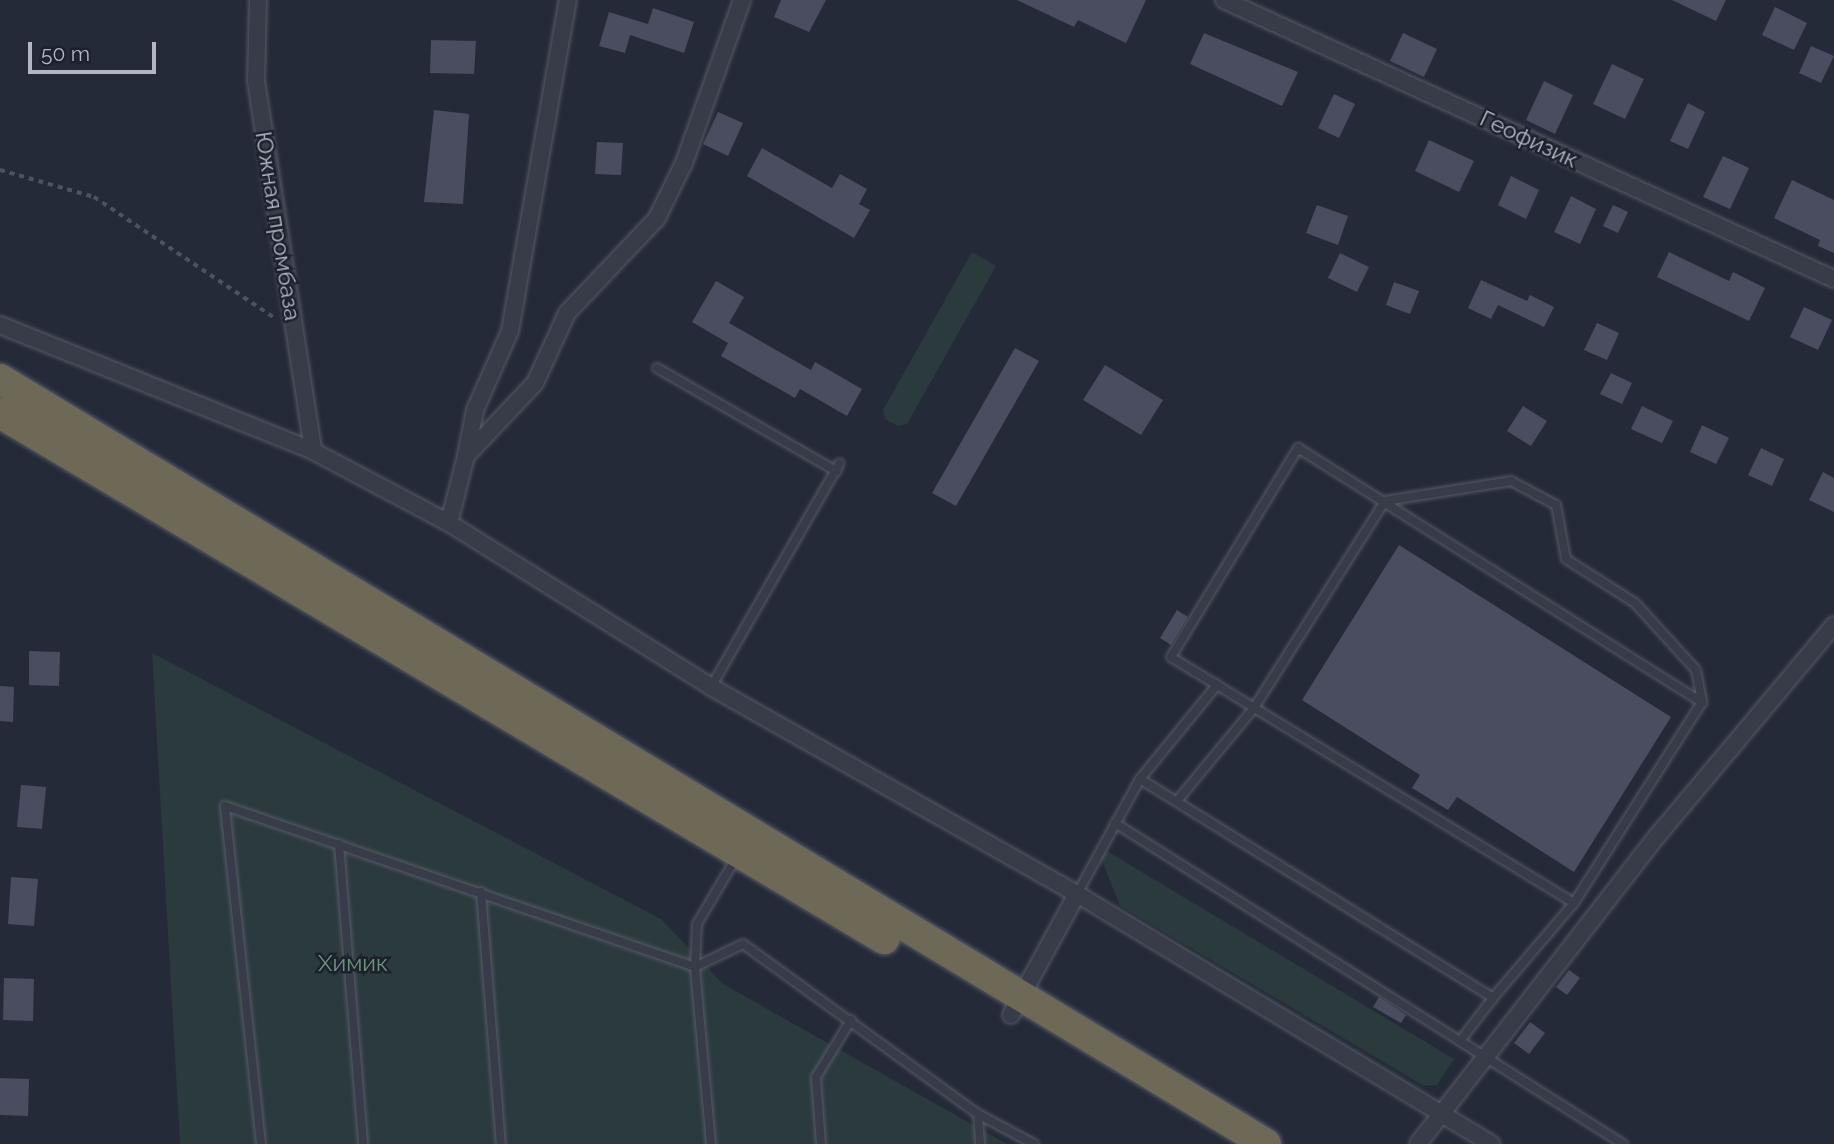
<!DOCTYPE html>
<html>
<head>
<meta charset="utf-8">
<style>
	body { margin:0 }
	#map { position:relative; width:1834px; height:1144px; overflow:hidden; background:#252a38; font-family:Raleway,sans-serif }
	div>[style] { position:absolute }
	[style*='--x'] { left:calc(var(--x)*1px); top:calc(var(--y)*1px); width:calc(var(--w)*1px); rotate:calc(var(--a)*1deg) }
	.green>* { inset:0; background:#2b3a3d }
	.building>* { inset:0; background:#494d5f }
	.path>* { height:3.5px; margin-top:-1.75px; transform-origin:0; background:repeating-linear-gradient(90deg,#48555b 0 5px,transparent 0 10px) }
	.roads { filter:drop-shadow(0 0 2px #565a67) drop-shadow(0 0 2px #565a67) }
	.lane>* { height:8px; margin:-4px; padding:0 4px; transform-origin:4px; border-radius:4px; background:#383c49 }
	.street>* { height:16px; margin:-8px; padding:0 8px; transform-origin:8px; border-radius:8px; background:#383c49 }
	.highway>* { height:30px; margin:-15px; padding:0 15px; transform-origin:15px; border-radius:15px; background:#6e6956 }
	span { translate:-50% -50%; white-space:nowrap; text-align:center; line-height:1.15; -webkit-text-stroke:5px #1d212e; paint-order:stroke }
	.street-label { font-size:23px; color:#b3b7c5 }
	.park-label { font-size:23px; color:#6d937c }
	.scale { position:absolute; left:28px; top:42px; width:128px; height:32px; box-sizing:border-box; border:4px solid #b3b7c5; border-top:0; padding-left:9px; font-size:21px; line-height:24px; white-space:nowrap; color:#b3b7c5; -webkit-text-stroke:5px #1d212e; paint-order:stroke }
</style>
</head>
<body>
<div id="map">
	<div class="green">
		<i style="clip-path:polygon(972px 252px,996px 266px,907px 424px,898px 426px,885px 419px,883px 410px)"></i>
		<i style="clip-path:polygon(152px 653px,661px 919px,723px 984px,1007px 1144px,180px 1144px)"></i>
		<i style="clip-path:polygon(1105px 850px,1454px 1059px,1437px 1085px,1424px 1086px,1120px 906px,1101px 858px)"></i>
	</div>
	<div class="building">
		<i style="clip-path:polygon(781px 0,826px 0,809px 32px,774px 17px)"></i>
		<i style="clip-path:polygon(1017px 0,1146px 0,1126px 43px,1078px 20px,1074px 27px)"></i>
		<i style="clip-path:polygon(1672px 0,1726px 0,1716px 21px)"></i>
		<i style="clip-path:polygon(1775px 7px,1807px 23px,1794px 50px,1762px 35px)"></i>
		<i style="clip-path:polygon(653px 8px,694px 22px,684px 53px,630px 35px,625px 53px,599px 46px,609px 12px,648px 24px)"></i>
		<i style="clip-path:polygon(1204px 33px,1298px 72px,1282px 106px,1190px 64px)"></i>
		<i style="clip-path:polygon(1403px 33px,1437px 49px,1424px 77px,1390px 61px)"></i>
		<i style="clip-path:polygon(431px 40px,476px 41px,474px 74px,430px 73px)"></i>
		<i style="clip-path:polygon(1811px 46px,1834px 56px,1821px 83px,1799px 73px)"></i>
		<i style="clip-path:polygon(1612px 64px,1644px 79px,1625px 119px,1593px 104px)"></i>
		<i style="clip-path:polygon(1544px 81px,1573px 95px,1555px 134px,1526px 120px)"></i>
		<i style="clip-path:polygon(1334px 94px,1355px 104px,1339px 138px,1318px 128px)"></i>
		<i style="clip-path:polygon(1688px 103px,1705px 112px,1688px 149px,1670px 141px)"></i>
		<i style="clip-path:polygon(434px 110px,469px 114px,463px 204px,424px 202px)"></i>
		<i style="clip-path:polygon(718px 112px,743px 123px,728px 156px,703px 144px)"></i>
		<i style="clip-path:polygon(1429px 140px,1474px 161px,1459px 192px,1415px 171px)"></i>
		<i style="clip-path:polygon(597px 142px,623px 143px,621px 175px,595px 174px)"></i>
		<i style="clip-path:polygon(762px 148px,832px 188px,840px 174px,867px 189px,859px 204px,870px 210px,854px 238px,747px 176px)"></i>
		<i style="clip-path:polygon(1723px 156px,1749px 168px,1730px 209px,1703px 197px)"></i>
		<i style="clip-path:polygon(1511px 176px,1539px 190px,1526px 219px,1498px 205px)"></i>
		<i style="clip-path:polygon(1792px 180px,1834px 200px,1834px 253px,1818px 246px,1820px 240px,1774px 218px)"></i>
		<i style="clip-path:polygon(1571px 196px,1596px 209px,1580px 244px,1554px 232px)"></i>
		<i style="clip-path:polygon(1317px 205px,1348px 216px,1338px 245px,1306px 233px)"></i>
		<i style="clip-path:polygon(1613px 205px,1628px 212px,1618px 233px,1603px 226px)"></i>
		<i style="clip-path:polygon(1669px 252px,1729px 281px,1733px 272px,1765px 288px,1749px 321px,1657px 277px)"></i>
		<i style="clip-path:polygon(1340px 253px,1369px 267px,1357px 292px,1328px 278px)"></i>
		<i style="clip-path:polygon(1481px 280px,1527px 301px,1530px 295px,1554px 307px,1544px 327px,1498px 305px,1491px 319px,1468px 308px)"></i>
		<i style="clip-path:polygon(716px 281px,744px 297px,729px 323px,811px 370px,815px 362px,862px 389px,847px 416px,800px 389px,795px 398px,721px 356px,728px 343px,692px 322px)"></i>
		<i style="clip-path:polygon(1394px 282px,1419px 291px,1410px 314px,1386px 305px)"></i>
		<i style="clip-path:polygon(1804px 307px,1832px 320px,1818px 350px,1790px 337px)"></i>
		<i style="clip-path:polygon(1597px 323px,1619px 333px,1607px 360px,1584px 350px)"></i>
		<i style="clip-path:polygon(1015px 348px,1039px 361px,956px 506px,932px 493px)"></i>
		<i style="clip-path:polygon(1105px 365px,1163px 400px,1141px 435px,1083px 400px)"></i>
		<i style="clip-path:polygon(1611px 373px,1632px 383px,1622px 404px,1600px 394px)"></i>
		<i style="clip-path:polygon(1523px 406px,1547px 421px,1531px 446px,1507px 431px)"></i>
		<i style="clip-path:polygon(1642px 406px,1673px 421px,1662px 443px,1631px 429px)"></i>
		<i style="clip-path:polygon(1702px 425px,1729px 438px,1716px 464px,1690px 452px)"></i>
		<i style="clip-path:polygon(1761px 448px,1784px 459px,1772px 486px,1748px 475px)"></i>
		<i style="clip-path:polygon(1823px 472px,1834px 478px,1834px 512px,1809px 500px)"></i>
		<i style="clip-path:polygon(1399px 545px,1671px 717px,1574px 872px,1457px 797px,1448px 810px,1412px 788px,1420px 775px,1302px 700px)"></i>
		<i style="clip-path:polygon(1177px 610px,1188px 617px,1171px 645px,1160px 638px)"></i>
		<i style="clip-path:polygon(29px 651px,60px 652px,59px 686px,29px 685px)"></i>
		<i style="clip-path:polygon(0 686px,14px 687px,13px 722px,0 721px)"></i>
		<i style="clip-path:polygon(21px 785px,46px 787px,42px 829px,17px 827px)"></i>
		<i style="clip-path:polygon(11px 877px,38px 879px,34px 926px,8px 924px)"></i>
		<i style="clip-path:polygon(1569px 970px,1580px 978px,1567px 995px,1556px 987px)"></i>
		<i style="clip-path:polygon(4px 978px,34px 979px,33px 1021px,3px 1020px)"></i>
		<i style="clip-path:polygon(1379px 997px,1406px 1015px,1401px 1023px,1373px 1007px)"></i>
		<i style="clip-path:polygon(1530px 1022px,1545px 1033px,1529px 1054px,1514px 1043px)"></i>
		<i style="clip-path:polygon(0 1078px,29px 1079px,28px 1116px,0 1115px)"></i>
	</div>
	<div class="path">
		<i style="--x:0;--y:170;--w:98;--a:16"></i>
		<i style="--x:94;--y:197;--w:216;--a:33.8"></i>
	</div>
	<div class="roads">
		<div class="lane">
			<i style="--x:657;--y:368;--w:207;--a:29.9"></i>
			<i style="--x:711;--y:687;--w:258;--a:-60.1"></i>
			<i style="--x:1140;--y:779;--w:122;--a:-50.7"></i>
			<i style="--x:1177;--y:801;--w:121;--a:-50.4"></i>
			<i style="--x:1254;--y:708;--w:245;--a:-57.7"></i>
			<i style="--x:1385;--y:501;--w:128;--a:-9"></i>
			<i style="--x:1511;--y:481;--w:51;--a:28.1"></i>
			<i style="--x:1556;--y:505;--w:55;--a:79.5"></i>
			<i style="--x:1566;--y:559;--w:82;--a:32.5"></i>
			<i style="--x:1635;--y:603;--w:91;--a:47.7"></i>
			<i style="--x:1696;--y:670;--w:33;--a:79"></i>
			<i style="--x:1702;--y:702;--w:238;--a:122.5"></i>
			<i style="--x:1574;--y:903;--w:125;--a:130.5"></i>
			<i style="--x:1115;--y:823;--w:408;--a:32.3"></i>
			<i style="--x:339;--y:844;--w:301;--a:85.4"></i>
			<i style="--x:481;--y:892;--w:253;--a:85.5"></i>
			<i style="--x:1077;--y:894;--w:131;--a:-61.3"></i>
			<i style="--x:1140;--y:779;--w:415;--a:31.8"></i>
			<i style="--x:1493;--y:998;--w:54;--a:127.5"></i>
			<i style="--x:1460;--y:1041;--w:193;--a:32.3"></i>
			<i style="--x:1574;--y:903;--w:472;--a:-148.6"></i>
			<i style="--x:1171;--y:657;--w:245;--a:-58.7"></i>
			<i style="--x:1298;--y:448;--w:477;--a:32.2"></i>
			<i style="--x:978;--y:1114;--w:30;--a:86"></i>
			<i style="--x:261;--y:1144;--w:340;--a:-96.1"></i>
			<i style="--x:225;--y:806;--w:497;--a:18.9"></i>
			<i style="--x:695;--y:967;--w:53;--a:-25.6"></i>
			<i style="--x:743;--y:944;--w:290;--a:35.9"></i>
			<i style="--x:978;--y:1114;--w:64;--a:28.2"></i>
			<i style="--x:711;--y:1144;--w:178;--a:-95.2"></i>
			<i style="--x:695;--y:967;--w:43;--a:-87.3"></i>
			<i style="--x:697;--y:924;--w:77;--a:-59.4"></i>
			<i style="--x:821;--y:1144;--w:67;--a:-94.3"></i>
			<i style="--x:816;--y:1077;--w:67;--a:-58.4"></i>
		</div>
		<div class="street">
			<i style="--x:258;--y:0;--w:81;--a:91.4"></i>
			<i style="--x:256;--y:81;--w:374;--a:81.2"></i>
			<i style="--x:1224;--y:0;--w:671;--a:24.58"></i>
			<i style="--x:0;--y:325;--w:337;--a:21.9"></i>
			<i style="--x:313;--y:451;--w:154;--a:27.9"></i>
			<i style="--x:449;--y:523;--w:309;--a:32"></i>
			<i style="--x:711;--y:687;--w:420;--a:29.5"></i>
			<i style="--x:1077;--y:894;--w:484;--a:31.1"></i>
			<i style="--x:466;--y:456;--w:47;--a:-78.9"></i>
			<i style="--x:475;--y:410;--w:86;--a:-66.1"></i>
			<i style="--x:510;--y:331;--w:336;--a:-80.1"></i>
			<i style="--x:449;--y:523;--w:69;--a:-75.8"></i>
			<i style="--x:466;--y:456;--w:100;--a:-46.6"></i>
			<i style="--x:535;--y:383;--w:77;--a:-65.4"></i>
			<i style="--x:567;--y:313;--w:131;--a:-46.5"></i>
			<i style="--x:657;--y:218;--w:61;--a:-63.9"></i>
			<i style="--x:684;--y:163;--w:173;--a:-70.4"></i>
			<i style="--x:1011;--y:1015;--w:138;--a:-61.4"></i>
			<i style="--x:1418;--y:1144;--w:391;--a:-52.2"></i>
			<i style="--x:1658;--y:835;--w:274;--a:-50"></i>
		</div>
		<div class="highway">
			<i style="--x:0;--y:379;--w:1479;--a:31.14"></i>
			<i style="--x:0;--y:413;--w:1029;--a:30.75"></i>
		</div>
	</div>
	<div class="street-label">
		<span style="left:1529px;top:139px;rotate:25deg">Геофизик</span>
		<span style="left:278px;top:226px;rotate:81deg">Южная промбаза</span>
	</div>
	<div class="park-label">
		<span style="left:353px;top:963px">Химик</span>
	</div>
	<div class="scale">50 m</div>
</div>
</body>
</html>
